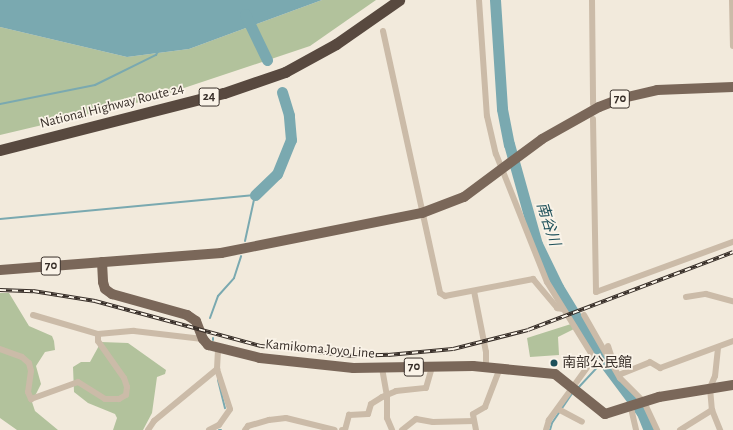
<!DOCTYPE html>
<html>
<head>
<meta charset="utf-8">
<style>
	body { margin:0 }
	#map { position:relative; width:733px; height:430px; overflow:hidden; background:#f2eadc; font-family:"Alegreya Sans","Noto Sans JP",sans-serif }
	div>[style] { position:absolute }
	[style*='--x'] { left:calc(var(--x)*1px); top:calc(var(--y)*1px); width:calc(var(--w)*1px); rotate:calc(var(--a)*1deg) }
	.green>* { inset:0; background:#b2c29c }
	.water>* { inset:0; background:#7aa9b0 }
	.stream>* { height:2px; margin:-1px; padding:0 1px; transform-origin:1px; border-radius:1px; background:#7aa9b0 }
	.river>* { height:11px; margin:-5.5px; padding:0 5.5px; transform-origin:5.5px; border-radius:5.5px; background:#7aa9b0 }
	.street>* { height:6px; margin:-3px; padding:0 3px; transform-origin:3px; border-radius:3px; background:#cbbba8 }
	.primary>* { height:10px; margin:-5px; padding:0 5px; transform-origin:5px; border-radius:5px; background:#7a6759 }
	.highway>* { height:11px; margin:-5.5px; padding:0 5.5px; transform-origin:5.5px; border-radius:5.5px; background:#58493f }
	.rail>* { height:3.5px; margin-top:-1.75px; transform-origin:0; background:repeating-linear-gradient(90deg,#faf3e8 0 6px,#372e28 0 12px); box-sizing:border-box; border-block:1px solid #372e28 }
	.dots>* { width:11px; height:11px; translate:-50% -50%; box-sizing:border-box; border:2px solid #faf3e8; border-radius:50% }
	span { translate:-50% -50%; white-space:nowrap; text-align:center; line-height:1.15; -webkit-text-stroke:3.5px #faf3e8; paint-order:stroke }
	.shield-label span { padding:1px 3px; background:#faf3e8; border:1px solid; border-radius:3px; -webkit-text-stroke-width:0 }
	.shield-label { font-size:13px; color:#372e28; font-weight:700 }
	.street-label { font-size:14px; color:#372e28 }
	.poi-label { font-size:14px; color:#372e28 }
	.left { translate:0 -50%; text-align:left }
	.water-label { font-size:15px; color:#1d505a; font-style:italic }
</style>
</head>
<body>
<div id="map">
	<div class="green">
		<i style="clip-path:polygon(322px 0,376px 0,310px 46px,148px 100px,0 135px,0 27px,127px 57px,189px 49px)"></i>
		<i style="clip-path:polygon(0 293px,9px 293px,29px 326px,52px 336px,54px 341px,55px 350px,45px 352px,36px 366px,41px 384px,32px 402px,35px 411px,58px 430px,17px 430px,0 418px)"></i>
		<i style="clip-path:polygon(571px 324px,574px 329px,558px 337px,559px 355px,530px 357px,527px 338px)"></i>
		<i style="clip-path:polygon(101px 342px,128px 343px,166px 370px,165px 374px,157px 377px,152px 413px,143px 430px,113px 430px,117px 418px,115px 414px,88px 403px,74px 392px,73px 367px,81px 362px,90px 362px)"></i>
	</div>
	<div class="water">
		<i style="clip-path:polygon(0 0,322px 0,189px 49px,127px 57px,0 27px)"></i>
	</div>
	<div class="stream">
		<i style="--x:0;--y:104;--w:97;--a:-11.3"></i>
		<i style="--x:95;--y:85;--w:68;--a:-26.2"></i>
		<i style="--x:156;--y:55;--w:4;--a:-63"></i>
		<i style="--x:0;--y:219;--w:256;--a:-5.4"></i>
		<i style="--x:245;--y:241;--w:47;--a:-77.7"></i>
		<i style="--x:210;--y:318;--w:23;--a:-70"></i>
		<i style="--x:218;--y:296;--w:24;--a:-48"></i>
		<i style="--x:234;--y:278;--w:23;--a:-72"></i>
		<i style="--x:213;--y:338;--w:2;--a:90"></i>
		<i style="--x:218;--y:380;--w:29;--a:76"></i>
		<i style="--x:578;--y:388;--w:37;--a:-47"></i>
		<i style="--x:219;--y:430;--w:2;--a:0"></i>
		<i style="--x:550;--y:430;--w:7;--a:-74"></i>
		<i style="--x:552;--y:423;--w:37;--a:-56"></i>
	</div>
	<div class="river">
		<i style="--x:495;--y:0;--w:109;--a:86.3"></i>
		<i style="--x:502;--y:109;--w:36;--a:79"></i>
		<i style="--x:509;--y:144;--w:104;--a:74.4"></i>
		<i style="--x:537;--y:244;--w:48;--a:64"></i>
		<i style="--x:558;--y:287;--w:87;--a:58.7"></i>
		<i style="--x:603;--y:361;--w:65;--a:53.1"></i>
		<i style="--x:642;--y:413;--w:18;--a:68"></i>
		<i style="--x:245;--y:14;--w:51;--a:64.4"></i>
		<i style="--x:255;--y:195;--w:30;--a:-44"></i>
		<i style="--x:277;--y:174;--w:37;--a:-68"></i>
		<i style="--x:291;--y:140;--w:25;--a:-95"></i>
		<i style="--x:289;--y:115;--w:24;--a:-107"></i>
	</div>
	<div class="street">
		<i style="--x:479;--y:0;--w:116;--a:86.1"></i>
		<i style="--x:487;--y:116;--w:39;--a:77"></i>
		<i style="--x:496;--y:154;--w:138;--a:68.3"></i>
		<i style="--x:547;--y:282;--w:89;--a:58.3"></i>
		<i style="--x:594;--y:358;--w:77;--a:126"></i>
		<i style="--x:549;--y:420;--w:10;--a:107"></i>
		<i style="--x:592;--y:0;--w:104;--a:89.4"></i>
		<i style="--x:732;--y:0;--w:46;--a:88.8"></i>
		<i style="--x:383;--y:31;--w:268;--a:77.7"></i>
		<i style="--x:440;--y:293;--w:6;--a:31"></i>
		<i style="--x:445;--y:296;--w:90;--a:-10.9"></i>
		<i style="--x:533;--y:279;--w:38;--a:50"></i>
		<i style="--x:557;--y:308;--w:6;--a:9"></i>
		<i style="--x:593;--y:119;--w:173;--a:89"></i>
		<i style="--x:596;--y:292;--w:146;--a:-20.1"></i>
		<i style="--x:474;--y:291;--w:62;--a:78.9"></i>
		<i style="--x:486;--y:352;--w:16;--a:90"></i>
		<i style="--x:686;--y:297;--w:20;--a:-9"></i>
		<i style="--x:706;--y:294;--w:28;--a:15"></i>
		<i style="--x:33;--y:315;--w:68;--a:16.3"></i>
		<i style="--x:98;--y:334;--w:36;--a:-5"></i>
		<i style="--x:134;--y:331;--w:69;--a:6.6"></i>
		<i style="--x:584;--y:315;--w:73;--a:60.3"></i>
		<i style="--x:620;--y:378;--w:34;--a:45"></i>
		<i style="--x:644;--y:402;--w:31;--a:65"></i>
		<i style="--x:608;--y:346;--w:13;--a:72"></i>
		<i style="--x:718;--y:348;--w:28;--a:96"></i>
		<i style="--x:715;--y:376;--w:13;--a:113"></i>
		<i style="--x:710;--y:388;--w:22;--a:85"></i>
		<i style="--x:712;--y:410;--w:22;--a:68"></i>
		<i style="--x:0;--y:349;--w:23;--a:20"></i>
		<i style="--x:22;--y:357;--w:9;--a:41"></i>
		<i style="--x:29;--y:363;--w:8;--a:76"></i>
		<i style="--x:31;--y:371;--w:21;--a:98"></i>
		<i style="--x:28;--y:392;--w:8;--a:67"></i>
		<i style="--x:31;--y:399;--w:50;--a:-19.9"></i>
		<i style="--x:78;--y:382;--w:32;--a:32"></i>
		<i style="--x:105;--y:399;--w:14;--a:0"></i>
		<i style="--x:119;--y:399;--w:8;--a:-30"></i>
		<i style="--x:126;--y:395;--w:8;--a:-83"></i>
		<i style="--x:127;--y:387;--w:9;--a:-108"></i>
		<i style="--x:124;--y:378;--w:45;--a:-125.1"></i>
		<i style="--x:98;--y:341;--w:7;--a:-90"></i>
		<i style="--x:382;--y:368;--w:27;--a:80"></i>
		<i style="--x:387;--y:395;--w:23;--a:90"></i>
		<i style="--x:387;--y:418;--w:13;--a:67"></i>
		<i style="--x:621;--y:374;--w:31;--a:-22"></i>
		<i style="--x:650;--y:362;--w:12;--a:31"></i>
		<i style="--x:660;--y:368;--w:78;--a:-20.3"></i>
		<i style="--x:631;--y:408;--w:23;--a:77"></i>
		<i style="--x:558;--y:409;--w:27;--a:28"></i>
		<i style="--x:148;--y:430;--w:11;--a:-56"></i>
		<i style="--x:154;--y:421;--w:82;--a:-39.5"></i>
		<i style="--x:217;--y:369;--w:21;--a:-87"></i>
		<i style="--x:209;--y:430;--w:11;--a:-27"></i>
		<i style="--x:219;--y:425;--w:19;--a:-55"></i>
		<i style="--x:230;--y:409;--w:42;--a:-108"></i>
		<i style="--x:245;--y:430;--w:5;--a:-53"></i>
		<i style="--x:248;--y:426;--w:22;--a:-16"></i>
		<i style="--x:269;--y:420;--w:17;--a:-7"></i>
		<i style="--x:286;--y:418;--w:50;--a:13.8"></i>
		<i style="--x:342;--y:430;--w:3;--a:0"></i>
		<i style="--x:345;--y:430;--w:16;--a:-75"></i>
		<i style="--x:349;--y:415;--w:19;--a:-3"></i>
		<i style="--x:368;--y:414;--w:10;--a:-73"></i>
		<i style="--x:371;--y:404;--w:13;--a:-32"></i>
		<i style="--x:382;--y:397;--w:15;--a:-23"></i>
		<i style="--x:396;--y:391;--w:30;--a:-6"></i>
		<i style="--x:426;--y:388;--w:22;--a:-74"></i>
		<i style="--x:402;--y:430;--w:18;--a:-38"></i>
		<i style="--x:416;--y:419;--w:17;--a:10"></i>
		<i style="--x:433;--y:422;--w:41;--a:-1.4"></i>
		<i style="--x:476;--y:430;--w:16;--a:-101"></i>
		<i style="--x:473;--y:414;--w:14;--a:-30"></i>
		<i style="--x:485;--y:407;--w:40;--a:-69"></i>
		<i style="--x:680;--y:430;--w:38;--a:-32"></i>
	</div>
	<div class="primary">
		<i style="--x:102;--y:262;--w:20;--a:87"></i>
		<i style="--x:103;--y:282;--w:7;--a:74"></i>
		<i style="--x:105;--y:289;--w:9;--a:36"></i>
		<i style="--x:112;--y:294;--w:78;--a:15.6"></i>
		<i style="--x:187;--y:315;--w:11;--a:34"></i>
		<i style="--x:196;--y:321;--w:19;--a:69"></i>
		<i style="--x:203;--y:339;--w:8;--a:50"></i>
		<i style="--x:208;--y:345;--w:54;--a:14"></i>
		<i style="--x:260;--y:358;--w:94;--a:6.1"></i>
		<i style="--x:353;--y:368;--w:120;--a:-1"></i>
		<i style="--x:473;--y:366;--w:82;--a:5.6"></i>
		<i style="--x:555;--y:374;--w:64;--a:38.7"></i>
		<i style="--x:605;--y:414;--w:57;--a:-17.5"></i>
		<i style="--x:659;--y:397;--w:75;--a:-9.2"></i>
		<i style="--x:0;--y:270;--w:222;--a:-4.4"></i>
		<i style="--x:221;--y:253;--w:205;--a:-11.3"></i>
		<i style="--x:422;--y:213;--w:45;--a:-20.9"></i>
		<i style="--x:464;--y:197;--w:97;--a:-36.6"></i>
		<i style="--x:542;--y:139;--w:65;--a:-29.3"></i>
		<i style="--x:599;--y:107;--w:26;--a:-21"></i>
		<i style="--x:623;--y:98;--w:35;--a:-13"></i>
		<i style="--x:657;--y:90;--w:76;--a:-2.3"></i>
	</div>
	<div class="highway">
		<i style="--x:0;--y:150;--w:231;--a:-14.3"></i>
		<i style="--x:224;--y:93;--w:65;--a:-19"></i>
		<i style="--x:285;--y:72;--w:58;--a:-28.8"></i>
		<i style="--x:336;--y:44;--w:77;--a:-34.9"></i>
	</div>
	<div class="rail">
		<i style="--x:0;--y:290;--w:33;--a:2"></i>
		<i style="--x:33;--y:291;--w:63;--a:9.2"></i>
		<i style="--x:95;--y:301;--w:172;--a:15.2"></i>
		<i style="--x:261;--y:346;--w:93;--a:6.2"></i>
		<i style="--x:353;--y:356;--w:35;--a:-2"></i>
		<i style="--x:388;--y:355;--w:65;--a:-5.3"></i>
		<i style="--x:453;--y:349;--w:77;--a:-14.2"></i>
		<i style="--x:528;--y:330;--w:219;--a:-20.8"></i>
	</div>
	<div class="dots">
		<i style="left:554px;top:363px;background:#1d505a"></i>
	</div>
	<div class="shield-label">
		<span style="left:209px;top:97px">24</span>
		<span style="left:620px;top:99px">70</span>
		<span style="left:51px;top:266px">70</span>
		<span style="left:414px;top:367px">70</span>
	</div>
	<div class="street-label">
		<span style="left:112px;top:106px;rotate:-14deg">National Highway Route 24</span>
		<span style="left:320px;top:349px;rotate:5deg">Kamikoma Joyo Line</span>
	</div>
	<div class="poi-label">
		<span class="left" style="left:562px;top:363px">南部公民館</span>
	</div>
	<div class="water-label">
		<span style="left:548px;top:224px;rotate:72deg">南谷川</span>
	</div>
</div>
</body>
</html>
